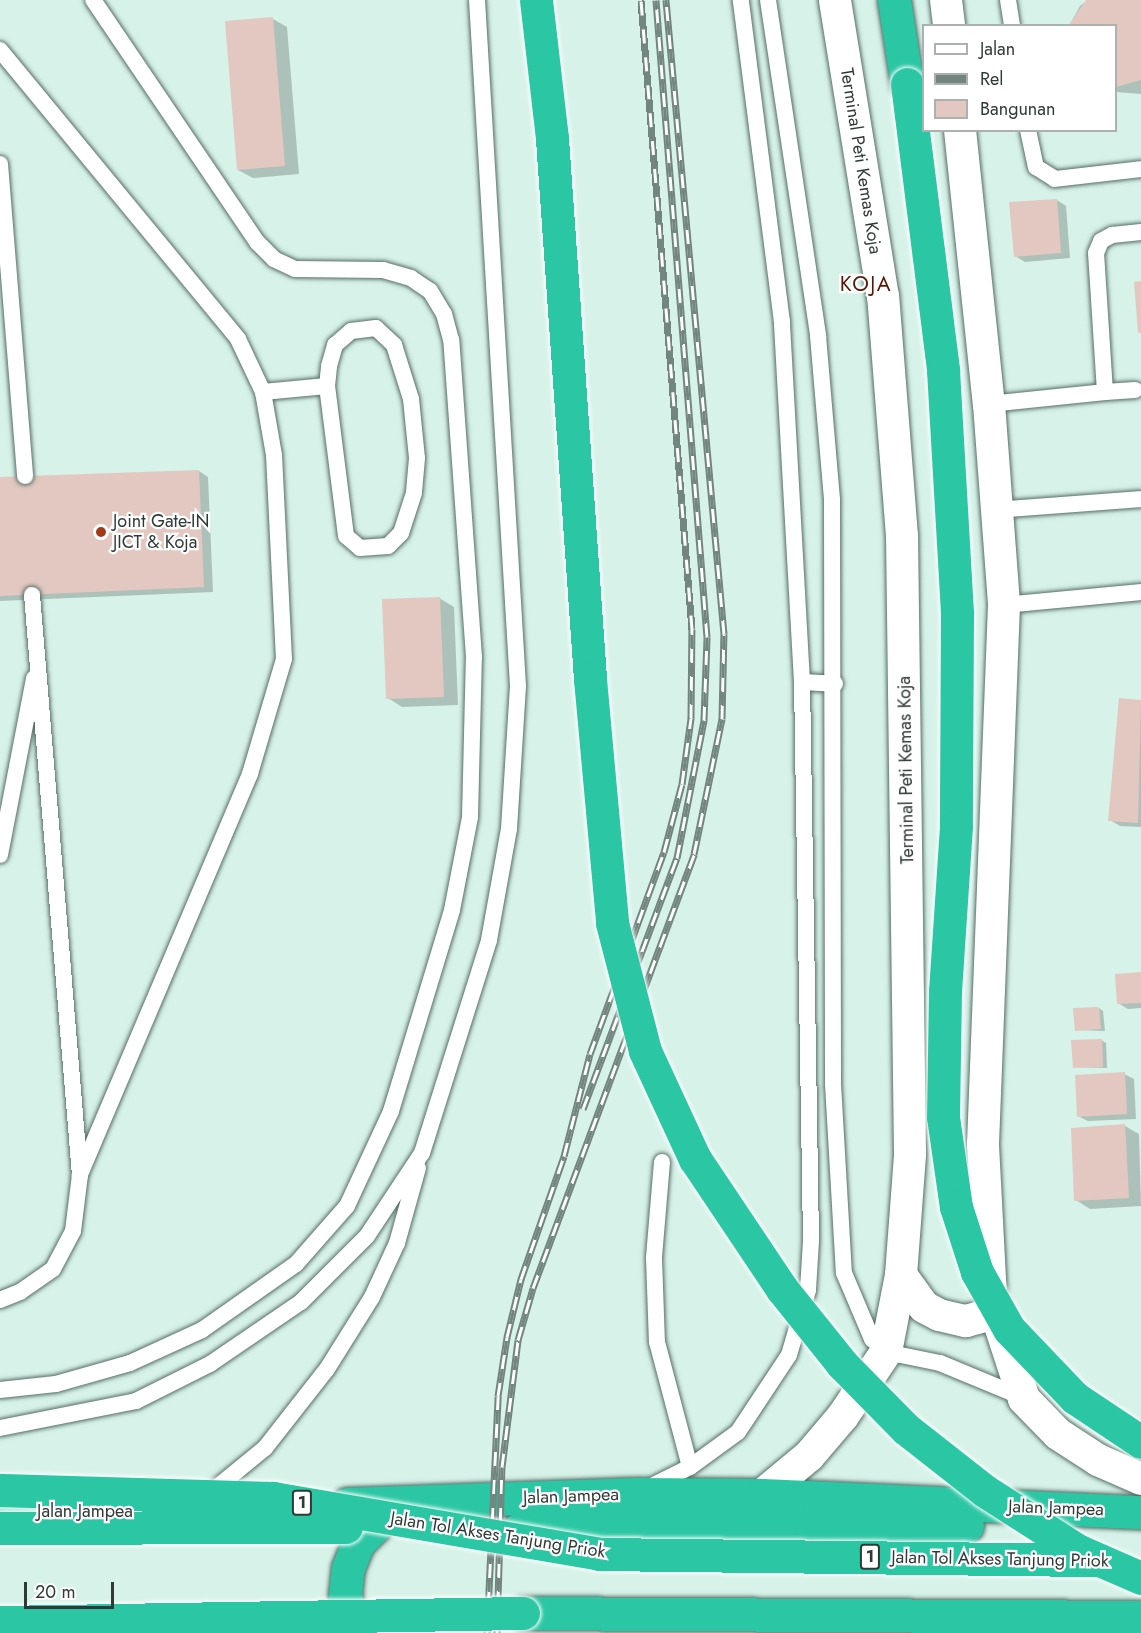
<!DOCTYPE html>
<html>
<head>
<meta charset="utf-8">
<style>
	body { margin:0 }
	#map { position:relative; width:1141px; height:1633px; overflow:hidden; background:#d7f2e9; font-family:Jost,sans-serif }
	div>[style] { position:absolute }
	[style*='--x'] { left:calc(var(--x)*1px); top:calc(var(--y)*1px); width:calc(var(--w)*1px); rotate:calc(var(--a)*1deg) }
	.shadow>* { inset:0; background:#0003 }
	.building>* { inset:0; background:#e2c8c0 }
	.roads { filter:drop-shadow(0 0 2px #566e67) drop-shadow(0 0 2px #566e67) }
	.lane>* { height:16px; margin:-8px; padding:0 8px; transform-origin:8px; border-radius:8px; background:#fff }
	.street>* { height:32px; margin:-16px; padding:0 16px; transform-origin:16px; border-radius:16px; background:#fff }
	.highway>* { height:33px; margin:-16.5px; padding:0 16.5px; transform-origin:16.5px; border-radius:16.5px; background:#2bc6a4 }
	.rail>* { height:7px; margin-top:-3.5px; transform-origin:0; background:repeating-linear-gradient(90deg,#fff 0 14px,#73857f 0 28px); box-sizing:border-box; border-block:2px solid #73857f }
	.bridges { filter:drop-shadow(0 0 2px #fff) drop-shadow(0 0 2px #fff) }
	.highway-bridge>* { height:33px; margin:-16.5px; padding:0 16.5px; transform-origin:16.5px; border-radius:16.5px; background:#2bc6a4 }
	.dots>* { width:16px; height:16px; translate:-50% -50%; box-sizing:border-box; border:3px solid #fff; border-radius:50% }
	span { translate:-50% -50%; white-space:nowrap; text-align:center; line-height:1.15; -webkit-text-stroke:4.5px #fff; paint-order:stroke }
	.shield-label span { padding:2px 4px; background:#fff; border:2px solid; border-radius:4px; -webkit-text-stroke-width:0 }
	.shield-label { font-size:16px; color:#2f3a36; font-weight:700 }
	.street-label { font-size:18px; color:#2f3a36 }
	.poi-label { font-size:18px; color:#2f3a36 }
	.left { translate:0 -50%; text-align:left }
	.quarter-label { font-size:21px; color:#591803; letter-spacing:1.5px }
	.legend { position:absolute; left:922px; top:24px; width:195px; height:108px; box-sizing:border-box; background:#fff; border:2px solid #acb0af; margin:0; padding:8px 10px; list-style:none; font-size:18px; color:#2f3a36 }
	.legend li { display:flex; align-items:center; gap:12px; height:30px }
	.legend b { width:30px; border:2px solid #acb0af }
	.scale { position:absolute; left:24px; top:1582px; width:90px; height:27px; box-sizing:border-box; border:3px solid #2f3a36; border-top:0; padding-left:8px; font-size:18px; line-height:21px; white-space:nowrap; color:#2f3a36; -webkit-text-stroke:4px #fff; paint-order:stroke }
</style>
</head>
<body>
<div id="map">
	<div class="shadow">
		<i style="clip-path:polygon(1088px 0,1141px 0,1141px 94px,1116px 92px,1116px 26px,1069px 26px,1080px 6px)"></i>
		<i style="clip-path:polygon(273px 19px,287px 27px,299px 174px,253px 178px,238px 170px)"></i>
		<i style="clip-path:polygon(1057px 200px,1066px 206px,1070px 258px,1025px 262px,1015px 256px)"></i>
		<i style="clip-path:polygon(199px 471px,208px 477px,213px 592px,0 601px,0 480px)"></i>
		<i style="clip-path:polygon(439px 598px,454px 607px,458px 705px,402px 707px,388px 698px)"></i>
		<i style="clip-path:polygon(1120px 700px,1141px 701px,1141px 827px,1120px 826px,1110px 820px)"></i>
		<i style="clip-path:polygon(1141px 974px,1141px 1008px,1128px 1009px,1118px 1003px)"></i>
		<i style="clip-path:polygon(1099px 1008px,1103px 1011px,1105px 1031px,1076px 1030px)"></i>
		<i style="clip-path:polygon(1101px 1040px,1106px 1043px,1107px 1068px,1075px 1067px)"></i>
		<i style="clip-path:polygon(1124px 1074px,1134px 1079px,1136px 1119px,1088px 1121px,1078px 1116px)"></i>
		<i style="clip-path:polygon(1125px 1126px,1139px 1134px,1141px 1206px,1090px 1209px,1076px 1200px)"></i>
	</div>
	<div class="building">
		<i style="clip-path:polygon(1086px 0,1141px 0,1141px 80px,1116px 87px,1116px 26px,1068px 26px)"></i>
		<i style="clip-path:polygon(273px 17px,285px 166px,237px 170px,225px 21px)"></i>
		<i style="clip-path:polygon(1057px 199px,1061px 253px,1014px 257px,1009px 202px)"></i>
		<i style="clip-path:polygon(1141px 281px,1141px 333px,1138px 333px,1134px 282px)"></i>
		<i style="clip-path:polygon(199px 470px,204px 587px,0 596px,0 477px)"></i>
		<i style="clip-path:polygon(440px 597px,444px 697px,386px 699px,382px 599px)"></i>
		<i style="clip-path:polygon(1119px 698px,1141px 700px,1138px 823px,1108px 821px)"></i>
		<i style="clip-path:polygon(1141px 972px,1141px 1003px,1117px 1004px,1115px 974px)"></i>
		<i style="clip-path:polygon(1099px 1007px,1101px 1029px,1075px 1031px,1073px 1008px)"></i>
		<i style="clip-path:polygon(1102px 1039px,1103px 1067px,1073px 1068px,1071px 1040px)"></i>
		<i style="clip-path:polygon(1125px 1072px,1127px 1114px,1077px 1117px,1075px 1075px)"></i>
		<i style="clip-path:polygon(1125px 1124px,1129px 1198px,1074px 1201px,1071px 1128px)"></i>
	</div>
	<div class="roads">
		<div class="lane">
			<i style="--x:768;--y:0;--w:340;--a:81.5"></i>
			<i style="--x:818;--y:336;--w:165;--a:85.1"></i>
			<i style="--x:832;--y:500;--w:584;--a:89.9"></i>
			<i style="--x:833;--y:1084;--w:189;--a:86.7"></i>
			<i style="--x:844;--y:1273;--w:72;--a:67"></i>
			<i style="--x:872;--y:1339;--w:19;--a:43"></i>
			<i style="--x:886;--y:1352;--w:55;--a:11.5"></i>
			<i style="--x:940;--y:1363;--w:91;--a:22.6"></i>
			<i style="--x:1008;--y:0;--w:26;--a:81"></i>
			<i style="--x:0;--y:50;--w:374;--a:50.5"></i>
			<i style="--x:238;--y:339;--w:59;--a:64.7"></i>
			<i style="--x:263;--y:392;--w:64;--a:80.1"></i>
			<i style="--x:274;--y:455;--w:204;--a:87.2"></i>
			<i style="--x:284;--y:659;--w:120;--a:106.5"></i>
			<i style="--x:250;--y:774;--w:436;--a:113"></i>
			<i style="--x:1028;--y:130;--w:38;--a:78"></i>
			<i style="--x:1036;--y:167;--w:22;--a:32"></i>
			<i style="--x:1055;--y:179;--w:87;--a:-6.6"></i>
			<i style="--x:0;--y:164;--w:313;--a:85.4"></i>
			<i style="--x:376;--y:328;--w:25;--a:43"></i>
			<i style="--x:394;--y:345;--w:57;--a:72.5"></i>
			<i style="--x:411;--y:399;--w:59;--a:84.2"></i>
			<i style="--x:417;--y:458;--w:35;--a:95"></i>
			<i style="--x:414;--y:493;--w:42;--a:108"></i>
			<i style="--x:401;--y:533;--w:18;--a:135"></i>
			<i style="--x:388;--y:546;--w:28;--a:176"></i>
			<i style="--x:360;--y:548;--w:18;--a:-139"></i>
			<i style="--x:346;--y:536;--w:151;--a:-97.2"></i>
			<i style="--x:327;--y:386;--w:20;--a:-84"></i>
			<i style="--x:329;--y:366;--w:22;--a:-74"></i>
			<i style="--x:335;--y:345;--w:21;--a:-41"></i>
			<i style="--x:351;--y:331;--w:25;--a:-7"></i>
			<i style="--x:263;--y:392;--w:64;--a:-5.4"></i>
			<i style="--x:1105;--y:392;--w:30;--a:-4"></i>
			<i style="--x:989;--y:404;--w:117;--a:-5.9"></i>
			<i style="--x:1105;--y:392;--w:139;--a:-93.7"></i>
			<i style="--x:1096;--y:253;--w:13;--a:-67"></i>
			<i style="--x:1101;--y:241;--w:13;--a:-29"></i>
			<i style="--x:1112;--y:235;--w:29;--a:-6"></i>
			<i style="--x:996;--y:510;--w:145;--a:-4.3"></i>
			<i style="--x:1004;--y:605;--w:138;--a:-5.4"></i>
			<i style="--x:802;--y:682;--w:33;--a:3"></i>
			<i style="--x:0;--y:855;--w:180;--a:-79.1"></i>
			<i style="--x:662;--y:1162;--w:96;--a:94.8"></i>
			<i style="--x:654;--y:1258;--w:84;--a:88"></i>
			<i style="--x:657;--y:1342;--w:129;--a:75.2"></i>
			<i style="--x:0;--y:1300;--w:22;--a:-22"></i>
			<i style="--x:20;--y:1292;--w:40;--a:-34.9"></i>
			<i style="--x:53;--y:1269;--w:43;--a:-62.2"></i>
			<i style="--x:73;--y:1231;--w:56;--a:-82.9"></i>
			<i style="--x:80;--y:1175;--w:582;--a:-94.73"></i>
			<i style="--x:0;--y:1390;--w:56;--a:-6.1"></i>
			<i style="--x:56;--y:1384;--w:77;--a:-15.8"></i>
			<i style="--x:130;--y:1363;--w:79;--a:-24.6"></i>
			<i style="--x:202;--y:1330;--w:115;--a:-35.1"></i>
			<i style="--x:296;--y:1264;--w:77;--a:-48.7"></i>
			<i style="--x:347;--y:1206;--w:105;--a:-65.1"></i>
			<i style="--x:391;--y:1111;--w:210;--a:-73.1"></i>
			<i style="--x:452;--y:910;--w:95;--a:-79"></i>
			<i style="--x:470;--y:817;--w:160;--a:-88.6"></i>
			<i style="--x:474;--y:657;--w:318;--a:-94.1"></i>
			<i style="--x:451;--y:340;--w:27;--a:-105"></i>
			<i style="--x:444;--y:314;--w:27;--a:-121"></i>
			<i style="--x:430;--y:291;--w:23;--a:-146"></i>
			<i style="--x:411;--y:278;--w:29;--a:-164"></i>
			<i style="--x:383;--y:270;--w:88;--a:-179.3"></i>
			<i style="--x:295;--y:269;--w:23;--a:-155"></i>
			<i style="--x:274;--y:259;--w:24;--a:-135"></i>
			<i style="--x:257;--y:242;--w:292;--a:-124.1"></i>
			<i style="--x:0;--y:1428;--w:139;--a:-11.2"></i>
			<i style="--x:136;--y:1401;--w:83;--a:-26.6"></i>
			<i style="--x:210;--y:1364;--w:110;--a:-34.3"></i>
			<i style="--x:301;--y:1302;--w:93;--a:-45"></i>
			<i style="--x:367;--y:1236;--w:100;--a:-56.5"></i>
			<i style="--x:422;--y:1153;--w:223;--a:-72.5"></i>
			<i style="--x:489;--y:940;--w:113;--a:-79.8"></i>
			<i style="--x:509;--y:829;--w:143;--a:-86.4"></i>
			<i style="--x:518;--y:686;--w:687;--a:-93.42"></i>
			<i style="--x:648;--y:1488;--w:47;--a:-26.6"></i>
			<i style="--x:690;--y:1467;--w:59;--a:-36.1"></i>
			<i style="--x:738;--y:1432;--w:92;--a:-56.5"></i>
			<i style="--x:789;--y:1355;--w:68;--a:-73.7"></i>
			<i style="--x:808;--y:1290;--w:49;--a:-86.5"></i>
			<i style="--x:811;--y:1241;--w:559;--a:-90.92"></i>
			<i style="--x:802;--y:682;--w:361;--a:-93.2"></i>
			<i style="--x:782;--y:322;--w:325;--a:-97.3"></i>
			<i style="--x:210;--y:1493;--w:71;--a:-39.3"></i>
			<i style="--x:265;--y:1448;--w:100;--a:-51.9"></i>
			<i style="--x:327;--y:1369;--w:85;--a:-58"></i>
			<i style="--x:372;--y:1297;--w:60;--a:-65.2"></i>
			<i style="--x:397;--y:1243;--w:78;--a:-74.4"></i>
		</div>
		<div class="street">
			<i style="--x:946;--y:0;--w:26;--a:83"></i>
			<i style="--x:960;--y:130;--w:276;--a:84"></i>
			<i style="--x:989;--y:404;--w:202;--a:85.7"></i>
			<i style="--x:1004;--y:605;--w:540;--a:92.23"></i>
			<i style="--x:983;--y:1145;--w:153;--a:87"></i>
			<i style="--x:991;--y:1298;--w:106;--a:71.9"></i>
			<i style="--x:1024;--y:1399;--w:49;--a:45.8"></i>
			<i style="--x:1058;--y:1434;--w:48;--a:33"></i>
			<i style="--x:1098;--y:1460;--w:47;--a:23.8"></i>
			<i style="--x:901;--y:1275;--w:39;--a:54"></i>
			<i style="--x:924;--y:1307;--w:17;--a:28"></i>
			<i style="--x:939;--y:1315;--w:28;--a:13"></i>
			<i style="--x:966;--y:1321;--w:30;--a:-15"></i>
			<i style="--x:762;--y:1495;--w:61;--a:-39.7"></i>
			<i style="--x:809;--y:1456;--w:52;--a:-49.6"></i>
			<i style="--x:843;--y:1416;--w:77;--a:-56.1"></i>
			<i style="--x:886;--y:1352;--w:78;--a:-79"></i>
			<i style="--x:901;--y:1275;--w:121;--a:-85.7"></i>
			<i style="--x:910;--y:1154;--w:618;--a:-90.74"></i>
			<i style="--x:902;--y:536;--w:240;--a:-94.5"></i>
			<i style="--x:883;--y:297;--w:301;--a:-99.2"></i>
		</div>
		<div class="highway">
			<i style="--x:894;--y:0;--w:85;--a:81.2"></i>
			<i style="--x:347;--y:1504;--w:289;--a:-2"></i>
			<i style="--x:636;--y:1494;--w:126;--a:0.5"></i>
			<i style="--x:762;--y:1495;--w:379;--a:2.6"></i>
			<i style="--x:0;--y:1510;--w:190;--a:0.3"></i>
			<i style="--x:519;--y:1529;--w:292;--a:-1.2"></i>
			<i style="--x:811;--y:1523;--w:156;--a:1.1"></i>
			<i style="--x:523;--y:1613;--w:618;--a:0.37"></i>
			<i style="--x:352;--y:1633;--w:39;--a:-100"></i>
			<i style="--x:345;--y:1595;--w:27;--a:-84"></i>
			<i style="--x:348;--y:1568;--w:27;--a:-68"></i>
			<i style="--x:358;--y:1543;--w:38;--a:-45"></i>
			<i style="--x:385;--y:1516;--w:23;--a:-23"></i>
		</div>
	</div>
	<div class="rail">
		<i style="--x:583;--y:1109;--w:268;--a:-69.5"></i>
		<i style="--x:677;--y:858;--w:141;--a:-78.9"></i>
		<i style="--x:704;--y:720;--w:83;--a:-87.9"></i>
		<i style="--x:707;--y:637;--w:639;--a:-94.58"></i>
		<i style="--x:487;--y:1633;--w:237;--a:-87.3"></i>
		<i style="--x:498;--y:1396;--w:60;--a:-81.3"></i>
		<i style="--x:507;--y:1337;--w:60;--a:-76.4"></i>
		<i style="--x:521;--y:1279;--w:130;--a:-70.7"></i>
		<i style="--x:564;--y:1156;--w:105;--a:-75.7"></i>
		<i style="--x:590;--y:1054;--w:215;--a:-69.9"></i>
		<i style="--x:664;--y:852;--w:70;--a:-75.2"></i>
		<i style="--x:682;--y:784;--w:67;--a:-82.2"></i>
		<i style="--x:691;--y:718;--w:89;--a:-89.4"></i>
		<i style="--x:692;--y:629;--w:631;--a:-94.64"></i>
		<i style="--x:497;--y:1633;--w:166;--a:-88.3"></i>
		<i style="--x:502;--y:1467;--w:128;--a:-82.8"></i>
		<i style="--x:518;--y:1340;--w:54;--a:-73.9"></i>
		<i style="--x:533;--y:1288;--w:463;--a:-69.6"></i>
		<i style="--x:694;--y:854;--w:138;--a:-78.3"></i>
		<i style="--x:722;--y:719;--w:85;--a:-88.7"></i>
		<i style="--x:724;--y:634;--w:637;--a:-95.23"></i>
	</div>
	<div class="bridges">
		<div class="highway-bridge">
			<i style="--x:536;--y:0;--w:140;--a:83.4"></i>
			<i style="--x:552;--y:139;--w:541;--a:85.97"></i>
			<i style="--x:590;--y:679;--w:245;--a:84.8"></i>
			<i style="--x:612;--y:923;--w:132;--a:75.5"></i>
			<i style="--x:645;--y:1051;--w:119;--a:65.2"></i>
			<i style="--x:695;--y:1159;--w:156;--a:56.2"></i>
			<i style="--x:782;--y:1289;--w:96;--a:51.3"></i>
			<i style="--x:842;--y:1364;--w:91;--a:45.4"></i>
			<i style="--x:906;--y:1429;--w:100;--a:38.1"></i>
			<i style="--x:985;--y:1491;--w:112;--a:32.6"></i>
			<i style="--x:1079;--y:1551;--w:68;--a:23.5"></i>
			<i style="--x:907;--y:84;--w:288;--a:82.8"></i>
			<i style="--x:943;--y:370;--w:243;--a:86.7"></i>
			<i style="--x:957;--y:613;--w:213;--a:90.3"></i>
			<i style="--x:956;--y:826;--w:165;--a:93.8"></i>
			<i style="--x:945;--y:991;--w:126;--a:90.9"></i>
			<i style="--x:943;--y:1117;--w:91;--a:81.8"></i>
			<i style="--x:956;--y:1207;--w:68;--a:72.1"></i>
			<i style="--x:977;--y:1272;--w:65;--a:60.7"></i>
			<i style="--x:1009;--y:1329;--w:95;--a:46.3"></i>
			<i style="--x:1075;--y:1398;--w:79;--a:33.7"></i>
			<i style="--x:0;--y:1490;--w:273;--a:1.7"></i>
			<i style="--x:273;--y:1498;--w:331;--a:9.7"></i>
			<i style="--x:599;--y:1554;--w:495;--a:0.7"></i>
			<i style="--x:0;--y:1528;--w:346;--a:-0.2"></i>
			<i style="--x:0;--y:1622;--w:523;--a:-0.99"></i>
		</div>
	</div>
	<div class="dots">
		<i style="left:101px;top:532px;background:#a13a19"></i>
	</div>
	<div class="shield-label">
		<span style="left:302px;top:1503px">1</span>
		<span style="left:870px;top:1557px">1</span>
	</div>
	<div class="street-label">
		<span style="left:861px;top:161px;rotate:81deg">Terminal Peti Kemas Koja</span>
		<span style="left:906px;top:770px;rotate:-91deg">Terminal Peti Kemas Koja</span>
		<span style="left:571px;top:1496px;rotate:-2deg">Jalan Jampea</span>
		<span style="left:1056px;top:1508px;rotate:2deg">Jalan Jampea</span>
		<span style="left:85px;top:1511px">Jalan Jampea</span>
		<span style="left:498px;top:1535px;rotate:9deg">Jalan Tol Akses Tanjung Priok</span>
		<span style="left:1000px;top:1559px;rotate:1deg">Jalan Tol Akses Tanjung Priok</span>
	</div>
	<div class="poi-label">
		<span class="left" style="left:113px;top:532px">Joint Gate-IN<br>JICT &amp; Koja</span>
	</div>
	<div class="quarter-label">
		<span style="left:866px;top:284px">KOJA</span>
	</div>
	<ul class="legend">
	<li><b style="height:8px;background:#fff"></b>Jalan</li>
	<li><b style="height:8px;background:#73857f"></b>Rel</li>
	<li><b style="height:16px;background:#e2c8c0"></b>Bangunan</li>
	</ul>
	<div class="scale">20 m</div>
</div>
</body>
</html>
